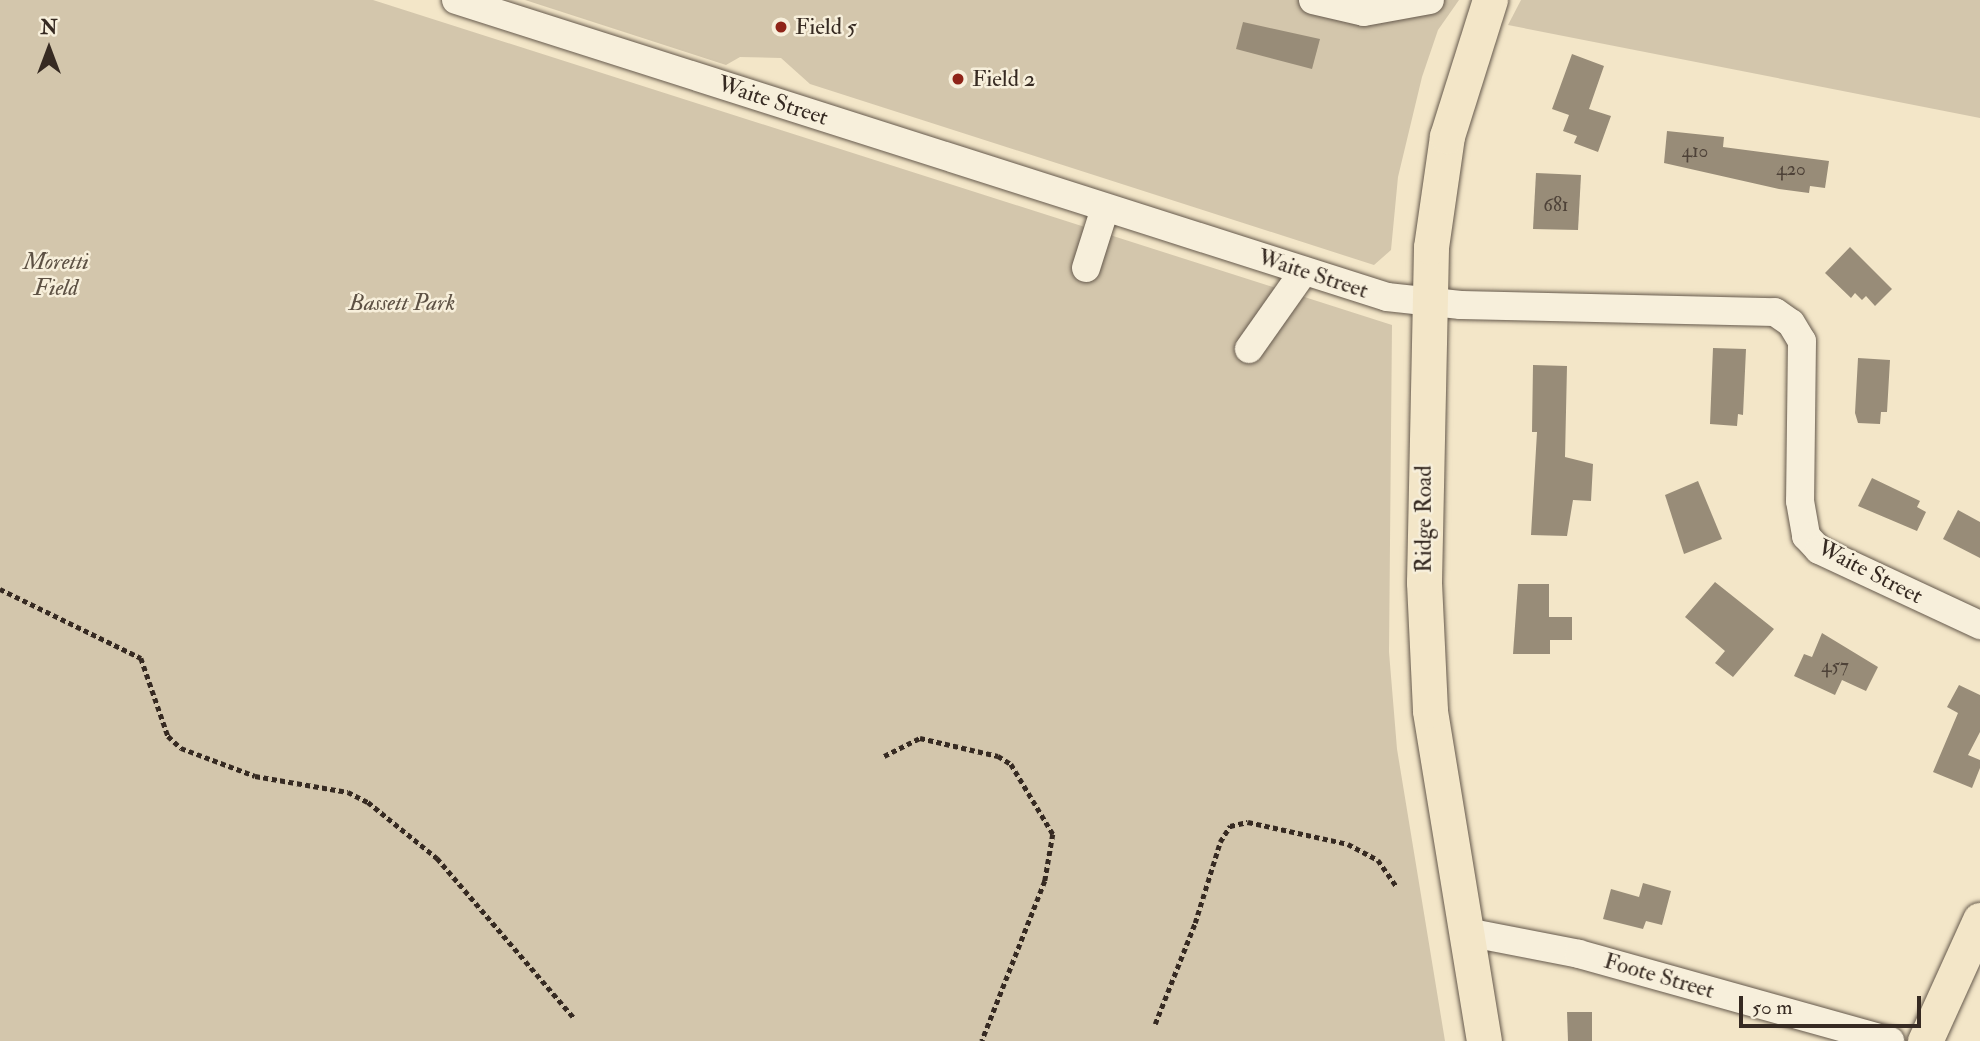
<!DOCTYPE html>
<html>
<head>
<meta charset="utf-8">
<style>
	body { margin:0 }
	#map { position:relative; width:1980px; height:1041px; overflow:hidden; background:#f3e6c8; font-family:"IM FELL Double Pica",serif }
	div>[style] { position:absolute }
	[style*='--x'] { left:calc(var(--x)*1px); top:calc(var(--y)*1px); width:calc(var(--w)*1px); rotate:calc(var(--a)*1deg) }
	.green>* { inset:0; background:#d3c6ac }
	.building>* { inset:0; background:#988c78 }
	.path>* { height:4.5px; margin-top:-2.25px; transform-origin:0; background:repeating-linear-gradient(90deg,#362a22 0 5px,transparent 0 8.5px) }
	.roads { filter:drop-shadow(0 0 2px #65594c) drop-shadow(0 0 2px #65594c) }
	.minor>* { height:28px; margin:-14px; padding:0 14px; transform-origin:14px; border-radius:14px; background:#f7efdb }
	.major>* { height:35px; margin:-17.5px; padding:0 17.5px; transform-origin:17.5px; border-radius:17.5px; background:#f3e6c8 }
	.dots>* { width:19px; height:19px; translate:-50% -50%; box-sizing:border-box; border:4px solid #f7efdb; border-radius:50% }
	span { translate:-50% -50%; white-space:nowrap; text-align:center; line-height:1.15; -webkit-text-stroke:5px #f7efdb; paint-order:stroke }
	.number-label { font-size:19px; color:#4e4238 }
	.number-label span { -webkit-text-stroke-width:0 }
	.poi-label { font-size:23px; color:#362a22 }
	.left { translate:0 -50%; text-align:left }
	.street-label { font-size:23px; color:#362a22 }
	.park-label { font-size:23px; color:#5d5144; font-style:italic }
	.north { position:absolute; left:14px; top:14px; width:70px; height:70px; -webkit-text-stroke:5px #f7efdb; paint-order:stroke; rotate:0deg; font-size:19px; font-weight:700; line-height:28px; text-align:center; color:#362a22 }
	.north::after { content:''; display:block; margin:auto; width:24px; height:32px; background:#362a22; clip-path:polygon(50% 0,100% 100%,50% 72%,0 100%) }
	.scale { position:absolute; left:1739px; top:996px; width:182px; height:32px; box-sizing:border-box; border:4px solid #362a22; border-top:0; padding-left:9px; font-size:21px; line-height:24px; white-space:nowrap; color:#362a22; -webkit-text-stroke:5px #f7efdb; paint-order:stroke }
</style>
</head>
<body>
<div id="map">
	<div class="green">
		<i style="clip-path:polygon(0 0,373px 0,1392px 325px,1389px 652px,1397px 749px,1445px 1041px,0 1041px)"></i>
		<i style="clip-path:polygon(525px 0,1459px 0,1438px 30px,1422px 77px,1398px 177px,1391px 250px,1374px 265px,810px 84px,781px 58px,740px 57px,726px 65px)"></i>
		<i style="clip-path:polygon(1521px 0,1980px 0,1980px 118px,1508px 25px)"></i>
	</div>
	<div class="building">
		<i style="clip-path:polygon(1243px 22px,1320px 39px,1312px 69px,1236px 49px)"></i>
		<i style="clip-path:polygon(1572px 54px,1604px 66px,1589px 109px,1611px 116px,1598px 152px,1574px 143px,1577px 136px,1563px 131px,1569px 115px,1552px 109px)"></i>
		<i style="clip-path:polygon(1667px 131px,1724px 137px,1723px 147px,1829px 161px,1825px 188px,1810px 186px,1809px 193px,1779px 189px,1664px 163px)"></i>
		<i style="clip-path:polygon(1536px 173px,1581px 175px,1578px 230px,1533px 229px)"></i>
		<i style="clip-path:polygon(1850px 247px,1892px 289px,1875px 306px,1866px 296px,1862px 300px,1855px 293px,1851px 298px,1825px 273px)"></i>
		<i style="clip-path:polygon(1713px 348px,1746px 349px,1743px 415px,1738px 414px,1737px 426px,1710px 424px)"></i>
		<i style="clip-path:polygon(1858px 358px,1890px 360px,1887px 412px,1881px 412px,1880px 424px,1858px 423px,1855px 413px)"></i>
		<i style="clip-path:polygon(1533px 365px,1567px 366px,1565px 457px,1593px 464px,1591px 501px,1573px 500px,1567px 536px,1531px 535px,1537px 432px,1532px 432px)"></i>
		<i style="clip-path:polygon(1872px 478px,1920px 501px,1917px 507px,1926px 512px,1917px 531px,1858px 506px)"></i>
		<i style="clip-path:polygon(1698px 481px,1722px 539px,1684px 554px,1665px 495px)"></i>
		<i style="clip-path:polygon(1958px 510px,1980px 522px,1980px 558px,1943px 539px)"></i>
		<i style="clip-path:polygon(1715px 582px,1774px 629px,1733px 677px,1715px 663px,1725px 651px,1685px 617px)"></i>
		<i style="clip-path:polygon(1518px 584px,1549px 584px,1549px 617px,1572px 617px,1572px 640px,1550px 640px,1550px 654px,1513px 654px)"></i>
		<i style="clip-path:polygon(1822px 633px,1878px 667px,1866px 691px,1842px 680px,1835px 695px,1794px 676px,1804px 654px,1812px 657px)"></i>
		<i style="clip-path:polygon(1959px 685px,1980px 695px,1980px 732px,1968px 755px,1980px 760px,1980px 768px,1972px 788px,1933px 772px,1958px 713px,1947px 707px)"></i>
		<i style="clip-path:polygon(1643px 883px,1671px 891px,1662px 925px,1646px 921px,1643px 929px,1603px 919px,1611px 889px,1639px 897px)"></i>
		<i style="clip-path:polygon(1567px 1012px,1592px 1012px,1592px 1041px,1568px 1041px)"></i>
	</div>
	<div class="path">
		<i style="--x:0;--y:589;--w:157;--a:26.1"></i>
		<i style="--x:141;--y:658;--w:83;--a:70.9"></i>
		<i style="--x:168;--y:736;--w:18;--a:43"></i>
		<i style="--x:181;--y:748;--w:79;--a:20.7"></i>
		<i style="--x:255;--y:776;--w:94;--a:9.8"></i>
		<i style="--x:348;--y:792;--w:22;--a:27"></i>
		<i style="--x:368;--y:802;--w:89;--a:39.1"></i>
		<i style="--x:437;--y:858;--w:211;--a:49.4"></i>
		<i style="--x:884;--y:756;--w:40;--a:-26.6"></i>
		<i style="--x:920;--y:738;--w:80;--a:13"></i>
		<i style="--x:998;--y:756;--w:15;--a:32"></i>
		<i style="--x:1011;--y:764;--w:82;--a:59"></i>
		<i style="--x:1053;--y:834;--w:48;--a:99.7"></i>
		<i style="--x:1045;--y:881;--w:172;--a:111.5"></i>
		<i style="--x:1155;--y:1024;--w:109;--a:-68.4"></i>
		<i style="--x:1195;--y:923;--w:85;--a:-72.8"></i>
		<i style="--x:1220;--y:842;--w:19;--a:-58"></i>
		<i style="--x:1230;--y:826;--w:18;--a:-13"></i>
		<i style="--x:1248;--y:822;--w:102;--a:12.4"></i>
		<i style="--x:1348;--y:844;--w:34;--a:28"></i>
		<i style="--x:1378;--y:860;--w:33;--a:55"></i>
	</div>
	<div class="roads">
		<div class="minor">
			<i style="--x:456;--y:0;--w:977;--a:17.69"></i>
			<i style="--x:1387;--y:297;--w:74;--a:6.2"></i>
			<i style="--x:1461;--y:305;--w:314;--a:1.3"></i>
			<i style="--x:1775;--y:312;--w:19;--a:35"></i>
			<i style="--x:1791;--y:323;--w:21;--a:59"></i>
			<i style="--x:1802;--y:341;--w:160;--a:90.7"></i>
			<i style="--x:1800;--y:501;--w:36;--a:80"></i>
			<i style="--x:1806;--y:536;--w:19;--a:47"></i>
			<i style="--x:1819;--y:550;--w:178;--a:25"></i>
			<i style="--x:1313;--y:0;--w:52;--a:13.2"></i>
			<i style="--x:1364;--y:12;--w:67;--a:-10.3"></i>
			<i style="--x:1086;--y:268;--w:63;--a:-72.4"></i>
			<i style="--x:1249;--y:349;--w:95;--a:-54.8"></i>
			<i style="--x:1466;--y:932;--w:115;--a:11"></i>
			<i style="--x:1579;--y:954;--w:323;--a:15.6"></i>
		</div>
		<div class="major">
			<i style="--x:1484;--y:1041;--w:335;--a:-99.3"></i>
			<i style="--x:1430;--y:710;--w:128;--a:-92.7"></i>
			<i style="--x:1424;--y:582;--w:335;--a:-88.8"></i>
			<i style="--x:1431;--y:247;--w:112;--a:-81.8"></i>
			<i style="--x:1447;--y:136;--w:143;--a:-72.5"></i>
			<i style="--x:1925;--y:1041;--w:133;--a:-65.6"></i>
		</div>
	</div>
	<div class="dots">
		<i style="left:781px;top:27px;background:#8f2418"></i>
		<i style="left:958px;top:79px;background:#8f2418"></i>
	</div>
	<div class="number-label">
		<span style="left:1695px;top:152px">410</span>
		<span style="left:1791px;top:170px">420</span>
		<span style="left:1556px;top:206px">681</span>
		<span style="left:1835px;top:667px">457</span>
	</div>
	<div class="poi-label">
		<span class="left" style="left:795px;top:27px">Field 5</span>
		<span class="left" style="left:972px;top:79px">Field 2</span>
	</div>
	<div class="street-label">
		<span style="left:773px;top:101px;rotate:18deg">Waite Street</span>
		<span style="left:1313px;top:274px;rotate:18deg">Waite Street</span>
		<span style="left:1424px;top:519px;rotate:-90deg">Ridge Road</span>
		<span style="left:1870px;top:572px;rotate:27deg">Waite Street</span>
		<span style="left:1659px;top:976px;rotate:16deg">Foote Street</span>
	</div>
	<div class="park-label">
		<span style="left:56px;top:275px">Moretti<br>Field</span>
		<span style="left:402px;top:303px">Bassett Park</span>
	</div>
	<div class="north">N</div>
	<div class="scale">50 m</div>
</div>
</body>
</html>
